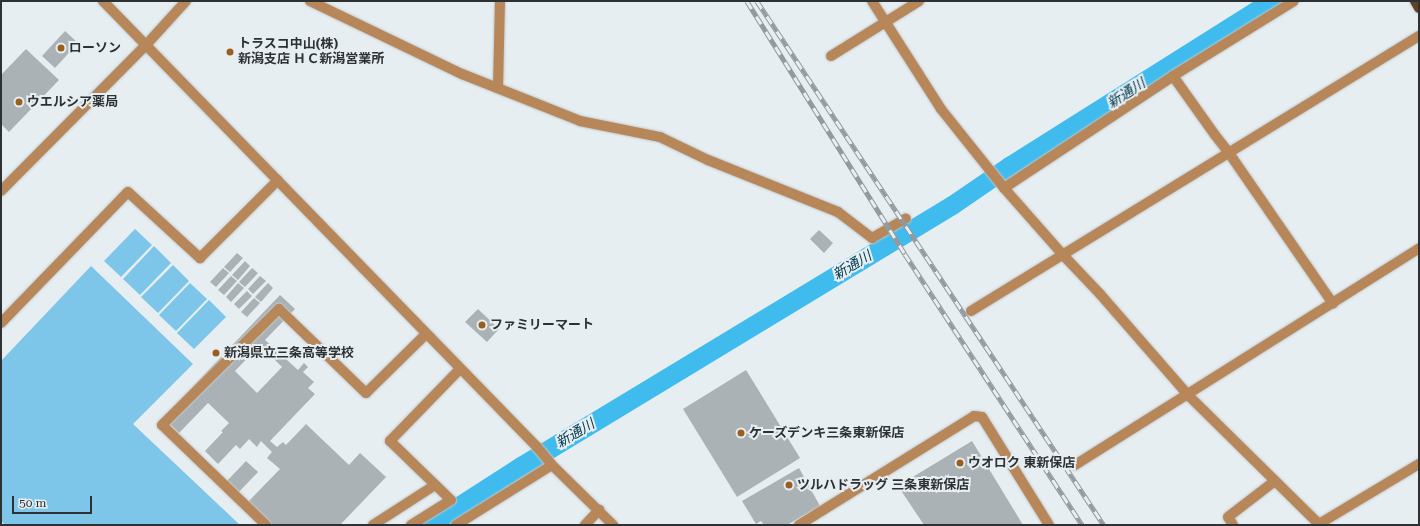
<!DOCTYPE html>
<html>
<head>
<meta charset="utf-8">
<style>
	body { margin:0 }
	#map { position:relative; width:1420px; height:526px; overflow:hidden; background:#e6eef2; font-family:"Roboto Serif","Noto Sans JP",serif }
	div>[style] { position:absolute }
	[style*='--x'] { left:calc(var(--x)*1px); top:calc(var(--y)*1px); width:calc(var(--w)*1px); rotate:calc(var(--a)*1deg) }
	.green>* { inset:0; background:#7dc6e9 }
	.river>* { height:19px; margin:-9.5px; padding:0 9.5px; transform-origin:9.5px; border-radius:9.5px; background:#40bbed }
	.building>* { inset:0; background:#abb2b6 }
	.roads { filter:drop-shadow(0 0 1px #c1c8cc) drop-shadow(0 0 1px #c1c8cc) }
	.minor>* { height:10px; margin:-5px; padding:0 5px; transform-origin:5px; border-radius:5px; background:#b7875a }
	.major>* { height:10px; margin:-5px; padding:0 5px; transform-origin:5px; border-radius:5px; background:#624122 }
	.rail>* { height:4.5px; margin-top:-2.25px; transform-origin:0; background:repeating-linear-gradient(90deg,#e6eef2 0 9px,#93999c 0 18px); box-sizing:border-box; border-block:1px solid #93999c }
	.dots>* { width:11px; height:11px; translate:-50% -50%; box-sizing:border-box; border:2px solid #e6eef2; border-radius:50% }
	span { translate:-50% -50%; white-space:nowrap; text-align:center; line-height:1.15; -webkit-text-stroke:4px #e6eef2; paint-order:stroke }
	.poi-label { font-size:13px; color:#2e3133; font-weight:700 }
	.left { translate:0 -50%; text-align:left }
	.water-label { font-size:14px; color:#01384d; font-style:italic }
	.frame { position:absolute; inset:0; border:2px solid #2e3133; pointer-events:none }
	.scale { position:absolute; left:12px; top:496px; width:80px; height:18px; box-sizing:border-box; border:2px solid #2e3133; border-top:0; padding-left:5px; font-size:12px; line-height:14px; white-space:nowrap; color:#2e3133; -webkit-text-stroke:3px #e6eef2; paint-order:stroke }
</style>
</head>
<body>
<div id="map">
	<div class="green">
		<i style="clip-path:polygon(135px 229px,152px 245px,121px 277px,104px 261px)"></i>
		<i style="clip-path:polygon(154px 246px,171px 263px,140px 295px,123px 279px)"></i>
		<i style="clip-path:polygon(173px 265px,189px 281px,158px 313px,141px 297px)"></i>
		<i style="clip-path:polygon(91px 266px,193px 364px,133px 424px,240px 525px,5px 525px,1px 521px,1px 361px)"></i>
		<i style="clip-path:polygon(190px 283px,207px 299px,176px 331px,159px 315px)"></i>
		<i style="clip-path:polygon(209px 300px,226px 317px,194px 349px,177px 333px)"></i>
	</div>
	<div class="river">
		<i style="--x:429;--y:525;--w:109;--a:-32.7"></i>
		<i style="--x:521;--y:466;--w:504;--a:-31.2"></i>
		<i style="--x:952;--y:205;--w:69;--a:-34.4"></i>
		<i style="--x:1009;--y:166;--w:310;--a:-32.2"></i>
	</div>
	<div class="building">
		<i style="clip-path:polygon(65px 31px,78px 43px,55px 68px,42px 56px)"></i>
		<i style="clip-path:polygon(26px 49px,59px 80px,9px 132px,1px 124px,1px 75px)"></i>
		<i style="clip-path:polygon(819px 230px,833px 243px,824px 253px,810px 239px)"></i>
		<i style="clip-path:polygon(237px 253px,243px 258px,230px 272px,224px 267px)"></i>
		<i style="clip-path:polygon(245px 261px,250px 266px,238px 280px,232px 275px)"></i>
		<i style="clip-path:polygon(223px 268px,229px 273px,216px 287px,210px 282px)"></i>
		<i style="clip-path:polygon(252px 268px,258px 273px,245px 287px,239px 282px)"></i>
		<i style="clip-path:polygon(231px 276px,237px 281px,224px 295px,218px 290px)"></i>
		<i style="clip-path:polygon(260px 276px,266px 281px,253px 294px,248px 289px)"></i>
		<i style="clip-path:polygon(238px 283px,244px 288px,231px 302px,226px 297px)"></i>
		<i style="clip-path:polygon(268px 283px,273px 288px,261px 302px,255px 297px)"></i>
		<i style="clip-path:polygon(247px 291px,252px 296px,239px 309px,234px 304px)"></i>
		<i style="clip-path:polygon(evenodd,280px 295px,295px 309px,265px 340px,298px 370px,304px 363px,308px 367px,303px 372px,314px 382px,308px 388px,315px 394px,270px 441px,277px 447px,283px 442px,286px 445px,306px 424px,349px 465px,360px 453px,386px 477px,340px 525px,268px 525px,246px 504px,280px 469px,267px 458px,272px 452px,261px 441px,257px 447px,249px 439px,240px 449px,236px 445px,218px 464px,205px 451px,223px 432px,221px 431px,229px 423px,208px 403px,179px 433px,163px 418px,280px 295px,260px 345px,282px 367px,257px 393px,235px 371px,260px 345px)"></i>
		<i style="clip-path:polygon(254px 298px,260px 303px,247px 317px,241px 312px)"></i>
		<i style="clip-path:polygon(478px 309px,499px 329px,487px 342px,465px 322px)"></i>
		<i style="clip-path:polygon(746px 370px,800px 458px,737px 497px,683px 409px)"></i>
		<i style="clip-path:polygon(972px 441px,1023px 525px,924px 525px,898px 486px)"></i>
		<i style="clip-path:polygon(246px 461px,258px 472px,237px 494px,225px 483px)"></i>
		<i style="clip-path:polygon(799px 468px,820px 506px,787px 525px,764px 525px,761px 521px,756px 524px,742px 501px)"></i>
	</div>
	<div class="roads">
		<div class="minor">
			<i style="--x:103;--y:1;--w:622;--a:45.78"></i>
			<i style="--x:537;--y:447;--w:23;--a:50"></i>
			<i style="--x:552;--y:465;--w:86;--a:44.5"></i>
			<i style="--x:310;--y:1;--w:169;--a:25.7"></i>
			<i style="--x:462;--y:74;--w:127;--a:21.7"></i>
			<i style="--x:580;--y:121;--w:82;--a:11.3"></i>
			<i style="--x:660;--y:137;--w:53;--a:25.6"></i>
			<i style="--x:708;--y:160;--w:140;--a:21.8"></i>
			<i style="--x:838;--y:212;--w:43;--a:37.4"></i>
			<i style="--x:872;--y:238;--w:39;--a:-30"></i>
			<i style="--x:872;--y:1;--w:128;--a:57.4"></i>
			<i style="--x:941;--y:109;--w:101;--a:51.4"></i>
			<i style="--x:1004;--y:188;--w:89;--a:48.6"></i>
			<i style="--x:1063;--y:255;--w:54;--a:46.5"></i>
			<i style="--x:1100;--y:294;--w:134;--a:48.9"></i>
			<i style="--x:1188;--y:395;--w:185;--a:44.6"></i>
			<i style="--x:831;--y:56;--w:104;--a:-32"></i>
			<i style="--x:1173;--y:76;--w:72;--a:54.6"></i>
			<i style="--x:1215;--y:135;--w:23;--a:52"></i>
			<i style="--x:1229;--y:153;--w:183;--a:55.4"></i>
			<i style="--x:498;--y:88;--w:87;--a:-88.7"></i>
			<i style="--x:1004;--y:188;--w:203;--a:-33.5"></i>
			<i style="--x:1173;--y:76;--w:142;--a:-31.8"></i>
			<i style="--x:1;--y:191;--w:207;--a:-45.2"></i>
			<i style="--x:147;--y:44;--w:58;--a:-47.8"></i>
			<i style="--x:971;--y:311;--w:526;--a:-31.54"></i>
			<i style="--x:1;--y:323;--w:182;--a:-45.9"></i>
			<i style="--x:128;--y:192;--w:98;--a:42.5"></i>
			<i style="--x:200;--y:258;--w:110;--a:-45"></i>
			<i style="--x:1075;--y:465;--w:407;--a:-32.2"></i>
			<i style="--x:1319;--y:524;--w:117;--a:-31"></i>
			<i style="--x:266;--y:525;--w:144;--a:-136.1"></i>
			<i style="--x:162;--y:425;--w:165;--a:-44.8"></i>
			<i style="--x:279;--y:309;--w:121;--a:44"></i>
			<i style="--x:366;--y:393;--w:84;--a:-44.5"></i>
			<i style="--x:373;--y:525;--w:74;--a:-32.8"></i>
			<i style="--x:411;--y:525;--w:47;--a:-32"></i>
			<i style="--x:451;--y:500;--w:85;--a:-136"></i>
			<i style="--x:390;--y:441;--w:100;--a:-45.8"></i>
			<i style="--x:456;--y:525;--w:113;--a:-32"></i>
			<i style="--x:585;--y:525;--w:21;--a:-47"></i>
			<i style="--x:799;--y:525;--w:206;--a:-31.9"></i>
			<i style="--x:974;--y:416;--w:8;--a:7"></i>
			<i style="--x:982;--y:417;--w:127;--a:58.2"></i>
			<i style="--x:1233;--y:525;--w:9;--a:-122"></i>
			<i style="--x:1228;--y:517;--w:59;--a:-37.5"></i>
		</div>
		<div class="major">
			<i style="--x:1415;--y:1;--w:8;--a:60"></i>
		</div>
	</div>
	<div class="rail">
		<i style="--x:747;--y:1;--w:298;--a:58"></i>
		<i style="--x:905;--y:254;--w:324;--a:56.8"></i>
		<i style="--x:757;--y:1;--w:628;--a:56.49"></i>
	</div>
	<div class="dots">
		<i style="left:61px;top:48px;background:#9a5f1f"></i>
		<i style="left:230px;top:52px;background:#9a5f1f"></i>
		<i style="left:19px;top:102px;background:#9a5f1f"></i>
		<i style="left:482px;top:325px;background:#9a5f1f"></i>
		<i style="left:216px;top:353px;background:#9a5f1f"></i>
		<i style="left:741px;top:433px;background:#9a5f1f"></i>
		<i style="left:960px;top:463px;background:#9a5f1f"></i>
		<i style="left:789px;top:485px;background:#9a5f1f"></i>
	</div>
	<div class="poi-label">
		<span class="left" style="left:238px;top:52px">トラスコ中山(株)<br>新潟支店 ＨＣ新潟営業所</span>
		<span class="left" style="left:69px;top:48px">ローソン</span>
		<span class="left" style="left:27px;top:102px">ウエルシア薬局</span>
		<span class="left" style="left:490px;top:325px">ファミリーマート</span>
		<span class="left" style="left:224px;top:353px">新潟県立三条高等学校</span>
		<span class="left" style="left:749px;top:433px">ケーズデンキ三条東新保店</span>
		<span class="left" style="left:968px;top:463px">ウオロク 東新保店</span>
		<span class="left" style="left:797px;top:485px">ツルハドラッグ 三条東新保店</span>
	</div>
	<div class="water-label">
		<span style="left:1126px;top:93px;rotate:-33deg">新通川</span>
		<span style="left:852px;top:265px;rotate:-31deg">新通川</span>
		<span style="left:575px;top:433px;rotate:-31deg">新通川</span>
	</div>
	<div class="frame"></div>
	<div class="scale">50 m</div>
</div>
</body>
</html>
